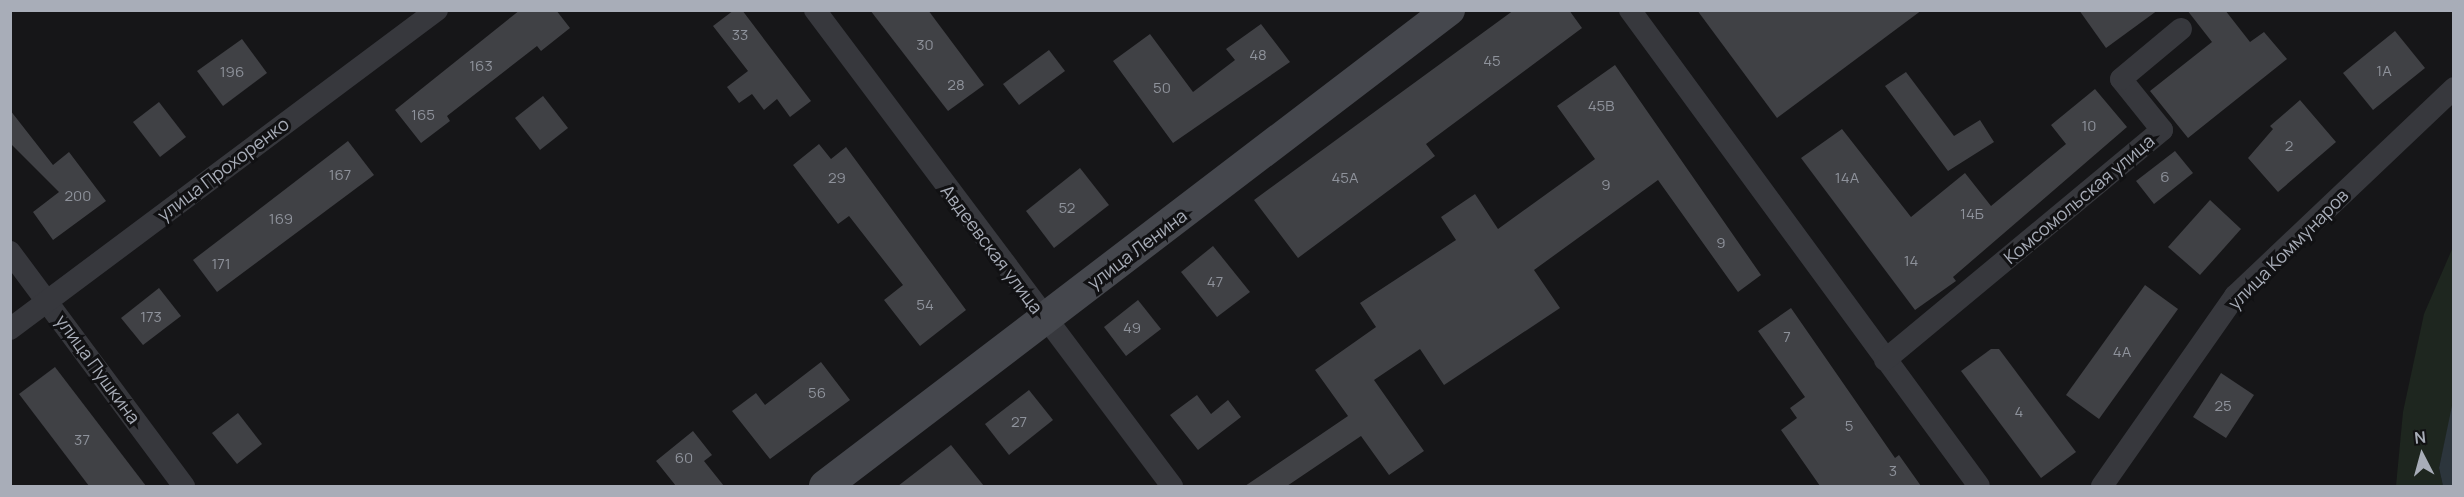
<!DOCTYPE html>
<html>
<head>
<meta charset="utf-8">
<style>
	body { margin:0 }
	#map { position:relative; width:2464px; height:497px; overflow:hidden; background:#161618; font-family:Manrope,sans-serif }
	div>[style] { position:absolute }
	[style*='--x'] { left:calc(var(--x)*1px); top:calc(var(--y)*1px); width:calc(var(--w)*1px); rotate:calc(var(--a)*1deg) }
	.green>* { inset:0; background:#1e261f }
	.water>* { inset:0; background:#2c353c }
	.building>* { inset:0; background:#404145 }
	.minor>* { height:22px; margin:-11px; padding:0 11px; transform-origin:11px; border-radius:11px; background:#37383d }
	.secondary>* { height:32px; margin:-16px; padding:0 16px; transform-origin:16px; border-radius:16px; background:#45474d }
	span { translate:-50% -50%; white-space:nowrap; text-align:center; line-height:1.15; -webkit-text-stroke:6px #111113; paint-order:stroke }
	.number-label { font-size:15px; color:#8e929b }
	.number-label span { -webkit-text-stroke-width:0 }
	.street-label { font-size:18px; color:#a8adb8 }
	.frame { position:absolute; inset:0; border:12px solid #a8adb8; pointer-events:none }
	.north { position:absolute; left:2392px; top:425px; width:60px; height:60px; -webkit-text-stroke:4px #111113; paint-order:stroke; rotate:354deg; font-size:16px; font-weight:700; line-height:24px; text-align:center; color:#a8adb8 }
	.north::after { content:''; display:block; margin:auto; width:21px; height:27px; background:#a8adb8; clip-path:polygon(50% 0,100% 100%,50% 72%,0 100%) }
</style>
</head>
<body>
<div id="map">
	<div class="green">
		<i style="clip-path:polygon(2453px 247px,2454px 401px,2439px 468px,2443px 486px,2396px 486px,2403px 412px,2424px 314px)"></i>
	</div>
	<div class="water">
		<i style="clip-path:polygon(2453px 401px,2453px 486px,2443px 486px,2439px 468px)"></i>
	</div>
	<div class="building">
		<i style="clip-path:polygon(520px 10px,556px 10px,570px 28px,541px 51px,537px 46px,447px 116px,450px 121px,421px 143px,395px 110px)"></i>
		<i style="clip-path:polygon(734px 10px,742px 10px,811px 101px,790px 117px,777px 99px,764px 110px,752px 94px,739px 103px,727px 87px,748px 71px,713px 26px)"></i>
		<i style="clip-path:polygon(870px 10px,928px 10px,984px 85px,948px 111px)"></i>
		<i style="clip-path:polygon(1514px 10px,1569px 10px,1582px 28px,1426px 144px,1435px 156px,1298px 258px,1254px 200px)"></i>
		<i style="clip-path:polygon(1697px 10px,1922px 10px,1777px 118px)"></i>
		<i style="clip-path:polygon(2079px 10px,2158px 10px,2106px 48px)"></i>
		<i style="clip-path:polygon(2187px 10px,2225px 10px,2250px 42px,2264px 32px,2287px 59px,2188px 138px,2150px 91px,2212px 42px)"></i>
		<i style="clip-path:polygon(1261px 24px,1290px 62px,1173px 143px,1113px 61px,1150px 34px,1193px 92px,1235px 60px,1226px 49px)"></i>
		<i style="clip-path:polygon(2395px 31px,2425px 68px,2373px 110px,2343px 73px)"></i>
		<i style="clip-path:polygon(242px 39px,267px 73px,223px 106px,197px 71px)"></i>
		<i style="clip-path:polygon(1049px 50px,1065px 71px,1019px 105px,1003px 84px)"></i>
		<i style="clip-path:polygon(1615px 65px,1761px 275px,1738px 292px,1658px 180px,1534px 270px,1560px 308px,1444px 385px,1420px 349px,1374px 380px,1424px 451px,1389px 475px,1361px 436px,1287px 486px,1245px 486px,1348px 416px,1315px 370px,1376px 327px,1360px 303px,1456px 240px,1441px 217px,1475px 194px,1498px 229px,1595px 159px,1557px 106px)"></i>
		<i style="clip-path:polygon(1906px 72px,1954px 136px,1980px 120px,1994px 142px,1948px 171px,1885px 86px)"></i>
		<i style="clip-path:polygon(2095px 89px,2127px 127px,1953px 277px,1956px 281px,1915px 310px,1801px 158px,1842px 129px,1911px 217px,1965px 173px,1991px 206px,2066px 144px,2051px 125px)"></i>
		<i style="clip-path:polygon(543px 96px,568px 128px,540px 150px,515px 118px)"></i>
		<i style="clip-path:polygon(2300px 100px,2336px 142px,2278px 192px,2248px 158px,2273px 129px,2270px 126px)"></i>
		<i style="clip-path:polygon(159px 102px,186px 137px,160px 157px,133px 122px)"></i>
		<i style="clip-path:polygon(10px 110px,53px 165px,69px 152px,106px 201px,53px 240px,33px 212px,59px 192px,10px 143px)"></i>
		<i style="clip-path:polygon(348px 141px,374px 175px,217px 292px,193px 260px)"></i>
		<i style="clip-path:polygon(819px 144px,831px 159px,846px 147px,966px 310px,920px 346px,884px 300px,903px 285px,849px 216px,838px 224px,793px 165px)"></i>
		<i style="clip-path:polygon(2175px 151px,2193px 173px,2154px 204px,2136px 181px)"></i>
		<i style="clip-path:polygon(1080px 168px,1109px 205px,1054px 248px,1026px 211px)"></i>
		<i style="clip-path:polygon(2210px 200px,2241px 229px,2200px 275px,2168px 247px)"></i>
		<i style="clip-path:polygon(1213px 246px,1250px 292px,1217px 317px,1181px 272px)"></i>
		<i style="clip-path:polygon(2145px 285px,2178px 309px,2099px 419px,2066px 395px)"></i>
		<i style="clip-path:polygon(159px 288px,181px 316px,143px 345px,121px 318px)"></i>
		<i style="clip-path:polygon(1138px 300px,1161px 329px,1126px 356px,1104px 327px)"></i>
		<i style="clip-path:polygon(1791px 308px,1895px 458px,1899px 455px,1921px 486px,1820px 486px,1781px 430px,1797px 418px,1790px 408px,1805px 397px,1758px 331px)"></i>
		<i style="clip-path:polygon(1991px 349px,1999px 349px,2076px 452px,2041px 478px,1961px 371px)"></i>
		<i style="clip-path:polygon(821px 362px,850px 400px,770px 459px,732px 411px,756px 393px,765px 405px)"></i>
		<i style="clip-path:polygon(55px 367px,146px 486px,89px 486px,19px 394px)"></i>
		<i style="clip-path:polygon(2221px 373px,2254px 395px,2226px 438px,2193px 417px)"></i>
		<i style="clip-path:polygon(1029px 390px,1053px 420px,1009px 455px,985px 424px)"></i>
		<i style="clip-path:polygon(1197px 395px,1211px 414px,1228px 400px,1241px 417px,1198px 450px,1170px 415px)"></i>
		<i style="clip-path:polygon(238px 413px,262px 444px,237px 464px,212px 433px)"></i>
		<i style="clip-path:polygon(693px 431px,712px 455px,704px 461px,724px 486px,676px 486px,656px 461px)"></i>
		<i style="clip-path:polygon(951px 445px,984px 486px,898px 486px)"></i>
	</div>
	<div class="minor">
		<i style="--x:815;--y:10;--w:595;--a:53.13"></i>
		<i style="--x:1630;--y:10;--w:590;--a:53.75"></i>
		<i style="--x:10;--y:252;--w:292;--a:53.4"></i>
		<i style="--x:10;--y:329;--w:533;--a:-36.76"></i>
		<i style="--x:1885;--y:360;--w:360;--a:-39.7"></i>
		<i style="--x:2162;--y:130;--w:65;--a:-128.8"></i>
		<i style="--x:2121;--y:79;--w:78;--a:-39.8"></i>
		<i style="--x:2102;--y:486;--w:232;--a:-55"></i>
		<i style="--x:2235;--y:296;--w:302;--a:-43.5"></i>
	</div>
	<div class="secondary">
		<i style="--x:825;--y:486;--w:785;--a:-37.34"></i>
	</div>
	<div class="number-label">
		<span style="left:740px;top:35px">33</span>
		<span style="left:925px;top:45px">30</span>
		<span style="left:1258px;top:55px">48</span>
		<span style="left:1492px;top:61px">45</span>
		<span style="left:481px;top:66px">163</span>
		<span style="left:2384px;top:71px">1А</span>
		<span style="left:232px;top:72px">196</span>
		<span style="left:956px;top:85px">28</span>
		<span style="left:1162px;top:88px">50</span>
		<span style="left:1601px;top:106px">45В</span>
		<span style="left:423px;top:115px">165</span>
		<span style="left:2089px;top:126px">10</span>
		<span style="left:2289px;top:146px">2</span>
		<span style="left:340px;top:175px">167</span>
		<span style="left:2165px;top:177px">6</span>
		<span style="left:837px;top:178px">29</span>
		<span style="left:1345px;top:178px">45А</span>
		<span style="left:1847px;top:178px">14А</span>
		<span style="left:1606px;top:185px">9</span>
		<span style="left:78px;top:196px">200</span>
		<span style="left:1067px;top:208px">52</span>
		<span style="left:1972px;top:214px">14Б</span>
		<span style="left:281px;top:219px">169</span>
		<span style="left:1721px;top:243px">9</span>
		<span style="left:1911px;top:261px">14</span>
		<span style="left:221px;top:264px">171</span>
		<span style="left:1215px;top:282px">47</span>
		<span style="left:925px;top:305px">54</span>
		<span style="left:151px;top:317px">173</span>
		<span style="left:1132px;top:328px">49</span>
		<span style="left:1787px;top:337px">7</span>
		<span style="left:2122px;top:352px">4А</span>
		<span style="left:817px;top:393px">56</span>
		<span style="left:2223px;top:406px">25</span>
		<span style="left:2019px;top:412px">4</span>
		<span style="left:1019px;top:422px">27</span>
		<span style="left:1849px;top:426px">5</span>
		<span style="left:82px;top:440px">37</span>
		<span style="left:684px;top:458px">60</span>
		<span style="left:1893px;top:471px">3</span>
	</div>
	<div class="street-label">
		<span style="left:223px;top:169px;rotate:-37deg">улица Прохоренко</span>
		<span style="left:2079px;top:199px;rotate:-40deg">Комсомольская улица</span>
		<span style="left:992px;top:249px;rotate:53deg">Авдеевская улица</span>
		<span style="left:1137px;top:249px;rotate:-37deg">улица Ленина</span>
		<span style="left:2288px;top:249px;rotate:-45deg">улица Коммунаров</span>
		<span style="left:98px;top:369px;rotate:54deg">улица Пушкина</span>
	</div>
	<div class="frame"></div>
	<div class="north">N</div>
</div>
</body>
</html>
